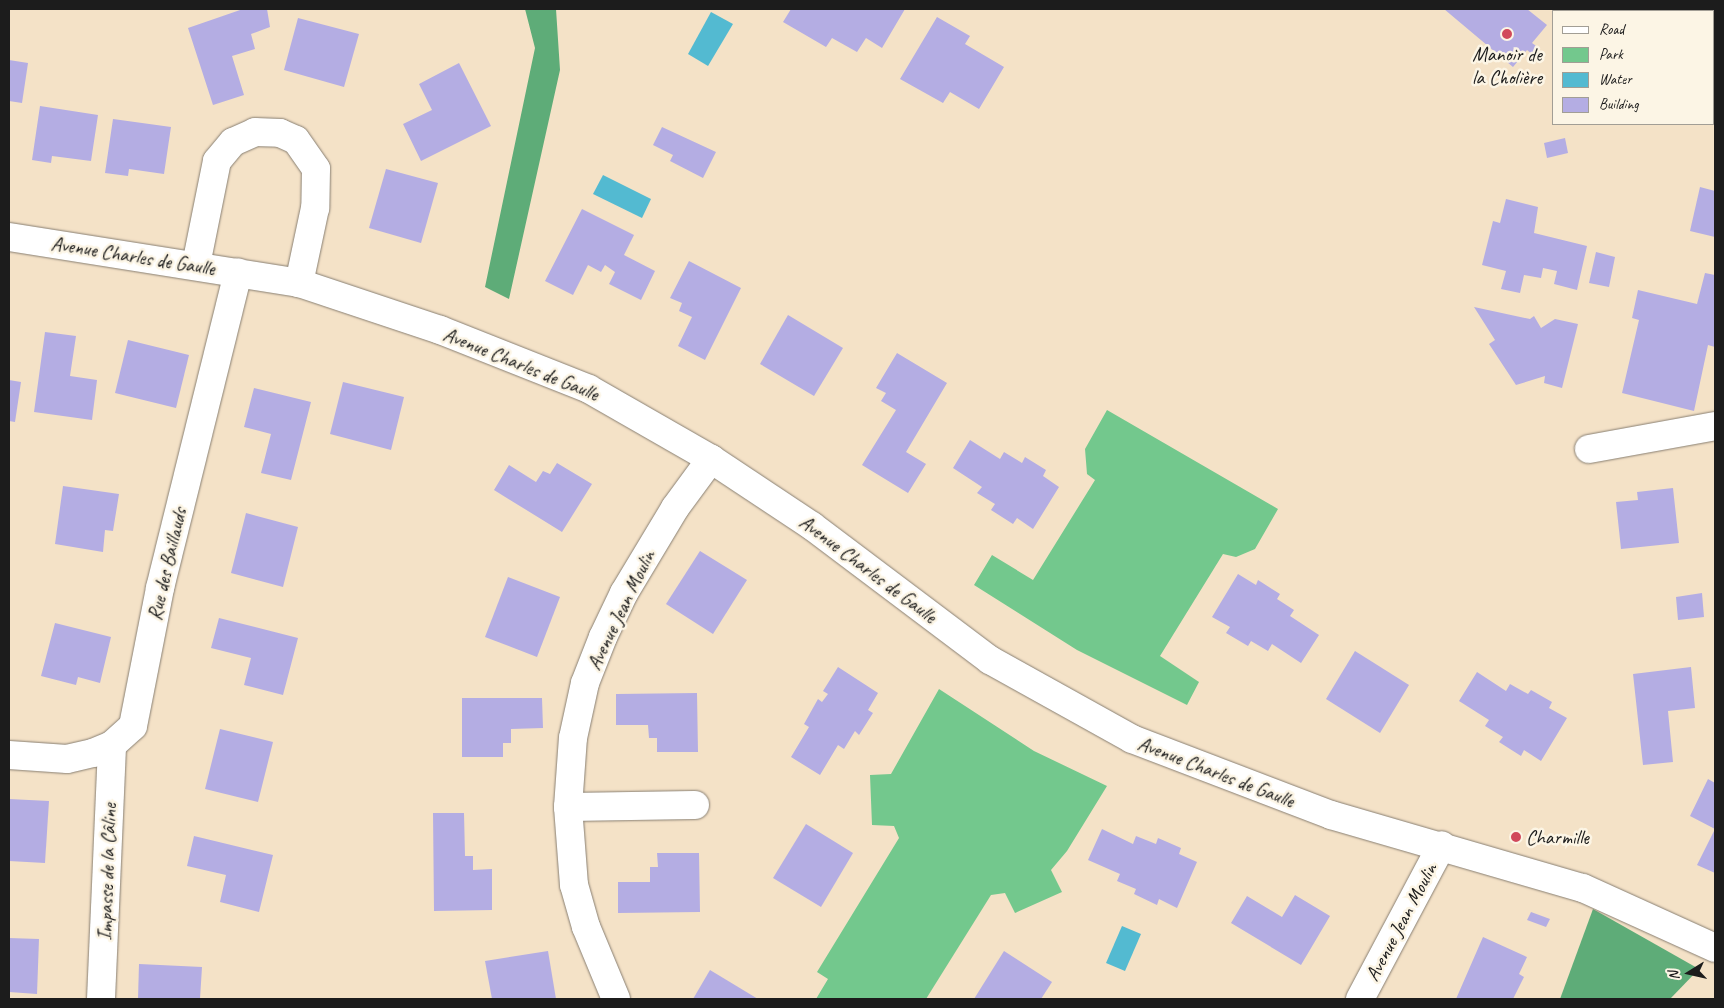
<!DOCTYPE html>
<html>
<head>
<meta charset="utf-8">
<style>
	body { margin:0 }
	#map { position:relative; width:1724px; height:1008px; overflow:hidden; background:#f4e2c7; font-family:Caveat,sans-serif }
	div>[style] { position:absolute }
	[style*='--x'] { left:calc(var(--x)*1px); top:calc(var(--y)*1px); width:calc(var(--w)*1px); rotate:calc(var(--a)*1deg) }
	.green>* { inset:0; background:#73c88d }
	.forest>* { inset:0; background:#5eac78 }
	.water>* { inset:0; background:#53bad1 }
	.building>* { inset:0; background:#b4ade3 }
	.roads { filter:drop-shadow(0 0 1px #887f72) drop-shadow(0 0 1px #887f72) }
	.minor>* { height:28px; margin:-14px; padding:0 14px; transform-origin:14px; border-radius:14px; background:#fff }
	.dots>* { width:14px; height:14px; translate:-50% -50%; box-sizing:border-box; border:2px solid #fcf5e5; border-radius:50% }
	span { translate:-50% -50%; white-space:nowrap; text-align:center; line-height:1.15; -webkit-text-stroke:5px #fcf5e5; paint-order:stroke }
	.poi-label { font-size:20px; color:#1c1c1c }
	.left { translate:0 -50%; text-align:left }
	.street-label { font-size:20px; color:#1c1c1c }
	.frame { position:absolute; inset:0; border:10px solid #1c1c1c; pointer-events:none }
	.legend { position:absolute; left:1552px; top:10px; width:162px; height:115px; box-sizing:border-box; background:#fcf5e5; border:1px solid #a29e95; margin:0; padding:6px 9px; list-style:none; font-size:15px; color:#1c1c1c }
	.legend li { display:flex; align-items:center; gap:10px; height:25px }
	.legend b { width:25px; border:1px solid #a29e95 }
	.north { position:absolute; left:1664px; top:948px; width:50px; height:50px; -webkit-text-stroke:4px #fcf5e5; paint-order:stroke; rotate:260deg; font-size:14px; font-weight:700; line-height:20px; text-align:center; color:#1c1c1c }
	.north::after { content:''; display:block; margin:auto; width:18px; height:22px; background:#1c1c1c; clip-path:polygon(50% 0,100% 100%,50% 72%,0 100%) }
</style>
</head>
<body>
<div id="map">
	<div class="green">
		<i style="clip-path:polygon(1107px 410px,1278px 509px,1255px 549px,1236px 557px,1223px 554px,1160px 656px,1199px 682px,1187px 705px,1077px 650px,974px 585px,992px 555px,1033px 580px,1095px 480px,1087px 474px,1085px 449px)"></i>
		<i style="clip-path:polygon(939px 689px,1034px 751px,1107px 786px,1067px 851px,1051px 870px,1062px 892px,1015px 913px,1005px 893px,991px 895px,926px 999px,816px 999px,828px 979px,817px 972px,899px 838px,894px 826px,872px 825px,870px 775px,891px 774px)"></i>
	</div>
	<div class="forest">
		<i style="clip-path:polygon(525px 9px,556px 9px,560px 70px,509px 299px,485px 287px,535px 48px)"></i>
		<i style="clip-path:polygon(1593px 909px,1699px 969px,1670px 999px,1560px 999px)"></i>
	</div>
	<div class="water">
		<i style="clip-path:polygon(711px 12px,733px 24px,708px 66px,688px 54px)"></i>
		<i style="clip-path:polygon(603px 175px,651px 199px,642px 218px,593px 194px)"></i>
		<i style="clip-path:polygon(1122px 926px,1141px 934px,1125px 971px,1106px 963px)"></i>
	</div>
	<div class="building">
		<i style="clip-path:polygon(243px 9px,267px 9px,270px 27px,251px 34px,255px 49px,232px 56px,244px 95px,213px 105px,188px 28px)"></i>
		<i style="clip-path:polygon(791px 9px,905px 9px,882px 48px,866px 38px,857px 52px,832px 38px,826px 47px,783px 22px)"></i>
		<i style="clip-path:polygon(1444px 9px,1527px 9px,1547px 25px,1532px 43px,1539px 48px,1533px 55px,1527px 50px,1513px 67px)"></i>
		<i style="clip-path:polygon(1652px 9px,1679px 9px,1679px 11px,1652px 11px)"></i>
		<i style="clip-path:polygon(937px 17px,970px 36px,965px 44px,1004px 67px,979px 109px,950px 92px,943px 103px,900px 79px)"></i>
		<i style="clip-path:polygon(298px 18px,359px 34px,344px 87px,284px 70px)"></i>
		<i style="clip-path:polygon(9px 60px,28px 63px,22px 103px,9px 101px)"></i>
		<i style="clip-path:polygon(459px 63px,491px 126px,421px 161px,403px 124px,432px 110px,419px 84px)"></i>
		<i style="clip-path:polygon(40px 106px,98px 115px,91px 161px,52px 156px,51px 163px,32px 160px)"></i>
		<i style="clip-path:polygon(113px 119px,171px 127px,164px 174px,129px 169px,128px 176px,105px 173px)"></i>
		<i style="clip-path:polygon(662px 127px,716px 152px,703px 178px,670px 161px,673px 155px,653px 145px)"></i>
		<i style="clip-path:polygon(1565px 138px,1568px 153px,1547px 158px,1544px 143px)"></i>
		<i style="clip-path:polygon(386px 169px,438px 183px,421px 243px,369px 228px)"></i>
		<i style="clip-path:polygon(1700px 187px,1715px 191px,1715px 237px,1690px 231px)"></i>
		<i style="clip-path:polygon(1506px 199px,1538px 207px,1534px 233px,1587px 246px,1577px 290px,1554px 284px,1557px 271px,1543px 268px,1541px 278px,1524px 275px,1520px 293px,1501px 289px,1506px 271px,1482px 265px,1493px 221px,1500px 223px)"></i>
		<i style="clip-path:polygon(582px 209px,634px 235px,624px 255px,655px 271px,641px 300px,609px 284px,615px 272px,605px 265px,601px 272px,588px 265px,573px 295px,545px 281px)"></i>
		<i style="clip-path:polygon(1596px 252px,1615px 257px,1609px 287px,1589px 283px)"></i>
		<i style="clip-path:polygon(689px 261px,741px 288px,705px 360px,678px 346px,692px 317px,679px 311px,682px 303px,670px 298px)"></i>
		<i style="clip-path:polygon(1705px 273px,1715px 275px,1715px 347px,1708px 345px,1694px 411px,1622px 393px,1639px 320px,1632px 318px,1638px 290px,1697px 304px)"></i>
		<i style="clip-path:polygon(1474px 307px,1530px 319px,1534px 316px,1541px 328px,1555px 319px,1578px 324px,1562px 388px,1544px 383px,1545px 376px,1516px 385px,1489px 344px,1495px 340px)"></i>
		<i style="clip-path:polygon(788px 315px,843px 348px,814px 396px,760px 364px)"></i>
		<i style="clip-path:polygon(45px 332px,76px 336px,70px 376px,97px 380px,92px 420px,34px 412px)"></i>
		<i style="clip-path:polygon(128px 340px,189px 355px,176px 408px,115px 393px)"></i>
		<i style="clip-path:polygon(897px 353px,947px 383px,906px 452px,926px 464px,908px 493px,862px 465px,896px 410px,881px 401px,886px 393px,876px 388px)"></i>
		<i style="clip-path:polygon(9px 380px,21px 382px,15px 422px,9px 421px)"></i>
		<i style="clip-path:polygon(343px 382px,404px 397px,391px 450px,330px 434px)"></i>
		<i style="clip-path:polygon(254px 388px,311px 402px,291px 480px,261px 473px,271px 434px,244px 427px)"></i>
		<i style="clip-path:polygon(970px 440px,1000px 459px,1004px 452px,1022px 463px,1025px 457px,1046px 470px,1043px 476px,1059px 487px,1033px 529px,1017px 518px,1013px 524px,991px 510px,995px 504px,977px 493px,982px 487px,953px 468px)"></i>
		<i style="clip-path:polygon(557px 463px,592px 484px,562px 532px,494px 490px,509px 465px,536px 482px,543px 471px,550px 474px)"></i>
		<i style="clip-path:polygon(63px 486px,119px 494px,113px 531px,105px 530px,103px 552px,55px 544px)"></i>
		<i style="clip-path:polygon(1673px 488px,1679px 543px,1621px 549px,1616px 502px,1638px 500px,1637px 492px)"></i>
		<i style="clip-path:polygon(246px 513px,298px 527px,283px 587px,231px 573px)"></i>
		<i style="clip-path:polygon(700px 551px,747px 580px,713px 634px,666px 604px)"></i>
		<i style="clip-path:polygon(1238px 574px,1256px 585px,1258px 580px,1280px 594px,1277px 599px,1294px 610px,1290px 616px,1319px 635px,1301px 663px,1272px 644px,1268px 651px,1251px 641px,1248px 646px,1226px 633px,1230px 627px,1212px 617px)"></i>
		<i style="clip-path:polygon(508px 577px,560px 597px,537px 657px,485px 637px)"></i>
		<i style="clip-path:polygon(1702px 593px,1704px 617px,1678px 620px,1676px 597px)"></i>
		<i style="clip-path:polygon(219px 618px,298px 638px,283px 695px,244px 685px,251px 658px,211px 648px)"></i>
		<i style="clip-path:polygon(55px 623px,111px 637px,100px 683px,78px 677px,76px 685px,41px 676px)"></i>
		<i style="clip-path:polygon(1355px 651px,1409px 685px,1380px 733px,1326px 699px)"></i>
		<i style="clip-path:polygon(838px 667px,878px 693px,868px 710px,873px 713px,859px 735px,855px 731px,844px 749px,838px 745px,820px 775px,791px 757px,809px 727px,804px 724px,818px 699px,822px 702px,828px 694px,823px 691px)"></i>
		<i style="clip-path:polygon(1691px 667px,1695px 708px,1668px 711px,1673px 762px,1643px 765px,1633px 674px)"></i>
		<i style="clip-path:polygon(1477px 672px,1506px 691px,1510px 684px,1528px 694px,1531px 690px,1552px 702px,1549px 708px,1567px 718px,1541px 761px,1524px 750px,1521px 756px,1499px 742px,1503px 737px,1485px 726px,1489px 720px,1459px 701px)"></i>
		<i style="clip-path:polygon(697px 693px,698px 752px,657px 752px,657px 738px,649px 738px,648px 725px,616px 725px,616px 694px)"></i>
		<i style="clip-path:polygon(462px 698px,542px 698px,543px 728px,511px 729px,511px 743px,503px 743px,503px 757px,462px 757px)"></i>
		<i style="clip-path:polygon(220px 729px,273px 742px,258px 802px,205px 789px)"></i>
		<i style="clip-path:polygon(1708px 779px,1715px 783px,1715px 873px,1697px 865px,1715px 829px,1690px 816px)"></i>
		<i style="clip-path:polygon(9px 799px,49px 801px,45px 863px,9px 861px)"></i>
		<i style="clip-path:polygon(433px 813px,464px 813px,465px 856px,473px 856px,473px 870px,492px 869px,492px 910px,434px 911px)"></i>
		<i style="clip-path:polygon(806px 824px,853px 853px,821px 907px,773px 878px)"></i>
		<i style="clip-path:polygon(1102px 829px,1133px 844px,1136px 836px,1156px 844px,1158px 838px,1181px 848px,1179px 854px,1197px 862px,1177px 908px,1159px 899px,1157px 905px,1134px 894px,1136px 889px,1117px 881px,1120px 874px,1088px 860px)"></i>
		<i style="clip-path:polygon(194px 836px,273px 855px,259px 912px,220px 902px,226px 875px,187px 866px)"></i>
		<i style="clip-path:polygon(657px 853px,699px 853px,700px 912px,618px 913px,618px 882px,650px 882px,650px 867px,658px 867px)"></i>
		<i style="clip-path:polygon(1295px 895px,1330px 916px,1301px 965px,1231px 923px,1247px 896px,1282px 917px)"></i>
		<i style="clip-path:polygon(1531px 912px,1550px 919px,1546px 927px,1527px 920px)"></i>
		<i style="clip-path:polygon(1483px 937px,1527px 957px,1519px 974px,1524px 977px,1513px 999px,1456px 999px)"></i>
		<i style="clip-path:polygon(9px 938px,39px 939px,37px 994px,9px 992px)"></i>
		<i style="clip-path:polygon(548px 951px,556px 999px,492px 999px,485px 961px)"></i>
		<i style="clip-path:polygon(1004px 951px,1052px 982px,1041px 999px,974px 999px)"></i>
		<i style="clip-path:polygon(139px 964px,202px 967px,200px 999px,138px 999px)"></i>
		<i style="clip-path:polygon(710px 970px,758px 999px,693px 999px)"></i>
	</div>
	<div class="roads">
		<div class="minor">
			<i style="--x:9;--y:237;--w:294;--a:9"></i>
			<i style="--x:299;--y:283;--w:149;--a:18.4"></i>
			<i style="--x:440;--y:330;--w:160;--a:21.6"></i>
			<i style="--x:589;--y:389;--w:141;--a:29.8"></i>
			<i style="--x:711;--y:459;--w:121;--a:33.6"></i>
			<i style="--x:812;--y:526;--w:223;--a:37"></i>
			<i style="--x:990;--y:660;--w:162;--a:29.1"></i>
			<i style="--x:1132;--y:739;--w:213;--a:20.9"></i>
			<i style="--x:1331;--y:815;--w:262;--a:16.2"></i>
			<i style="--x:1583;--y:888;--w:145;--a:24.4"></i>
			<i style="--x:196;--y:265;--w:106;--a:-78.6"></i>
			<i style="--x:217;--y:161;--w:25;--a:-50"></i>
			<i style="--x:233;--y:142;--w:24;--a:-24"></i>
			<i style="--x:255;--y:132;--w:25;--a:2"></i>
			<i style="--x:280;--y:133;--w:17;--a:24"></i>
			<i style="--x:296;--y:140;--w:35;--a:55"></i>
			<i style="--x:316;--y:169;--w:39;--a:91"></i>
			<i style="--x:315;--y:208;--w:77;--a:102"></i>
			<i style="--x:1589;--y:449;--w:128;--a:-10.3"></i>
			<i style="--x:9;--y:755;--w:58;--a:3.9"></i>
			<i style="--x:67;--y:759;--w:27;--a:-13"></i>
			<i style="--x:93;--y:753;--w:21;--a:-23"></i>
			<i style="--x:112;--y:745;--w:28;--a:-42"></i>
			<i style="--x:133;--y:726;--w:141;--a:-78.9"></i>
			<i style="--x:160;--y:588;--w:325;--a:-76.1"></i>
			<i style="--x:568;--y:807;--w:127;--a:-0.9"></i>
			<i style="--x:101;--y:999;--w:254;--a:-87.5"></i>
			<i style="--x:616;--y:999;--w:78;--a:-112.6"></i>
			<i style="--x:586;--y:927;--w:44;--a:-105.9"></i>
			<i style="--x:574;--y:885;--w:78;--a:-94.4"></i>
			<i style="--x:568;--y:807;--w:69;--a:-85.9"></i>
			<i style="--x:573;--y:738;--w:56;--a:-77.7"></i>
			<i style="--x:585;--y:683;--w:49;--a:-68.6"></i>
			<i style="--x:603;--y:637;--w:49;--a:-64.5"></i>
			<i style="--x:624;--y:593;--w:99;--a:-59"></i>
			<i style="--x:675;--y:508;--w:61;--a:-53.7"></i>
			<i style="--x:1360;--y:999;--w:174;--a:-62"></i>
		</div>
	</div>
	<div class="dots">
		<i style="left:1507px;top:34px;background:#d1495b"></i>
		<i style="left:1516px;top:837px;background:#d1495b"></i>
	</div>
	<div class="poi-label">
		<span style="left:1507px;top:66px">Manoir de<br>la Cholière</span>
		<span class="left" style="left:1526px;top:837px">Charmille</span>
	</div>
	<div class="street-label">
		<span style="left:133px;top:256px;rotate:9deg">Avenue Charles de Gaulle</span>
		<span style="left:521px;top:364px;rotate:22deg">Avenue Charles de Gaulle</span>
		<span style="left:167px;top:564px;rotate:-77deg">Rue des Baillauds</span>
		<span style="left:868px;top:569px;rotate:37deg">Avenue Charles de Gaulle</span>
		<span style="left:621px;top:610px;rotate:-64deg">Avenue Jean Moulin</span>
		<span style="left:1216px;top:772px;rotate:21deg">Avenue Charles de Gaulle</span>
		<span style="left:107px;top:872px;rotate:-88deg">Impasse de la Câline</span>
		<span style="left:1401px;top:922px;rotate:-62deg">Avenue Jean Moulin</span>
	</div>
	<div class="frame"></div>
	<ul class="legend">
	<li><b style="height:6px;background:#fff"></b>Road</li>
	<li><b style="height:14px;background:#73c88d"></b>Park</li>
	<li><b style="height:14px;background:#53bad1"></b>Water</li>
	<li><b style="height:14px;background:#b4ade3"></b>Building</li>
	</ul>
	<div class="north">N</div>
</div>
</body>
</html>
